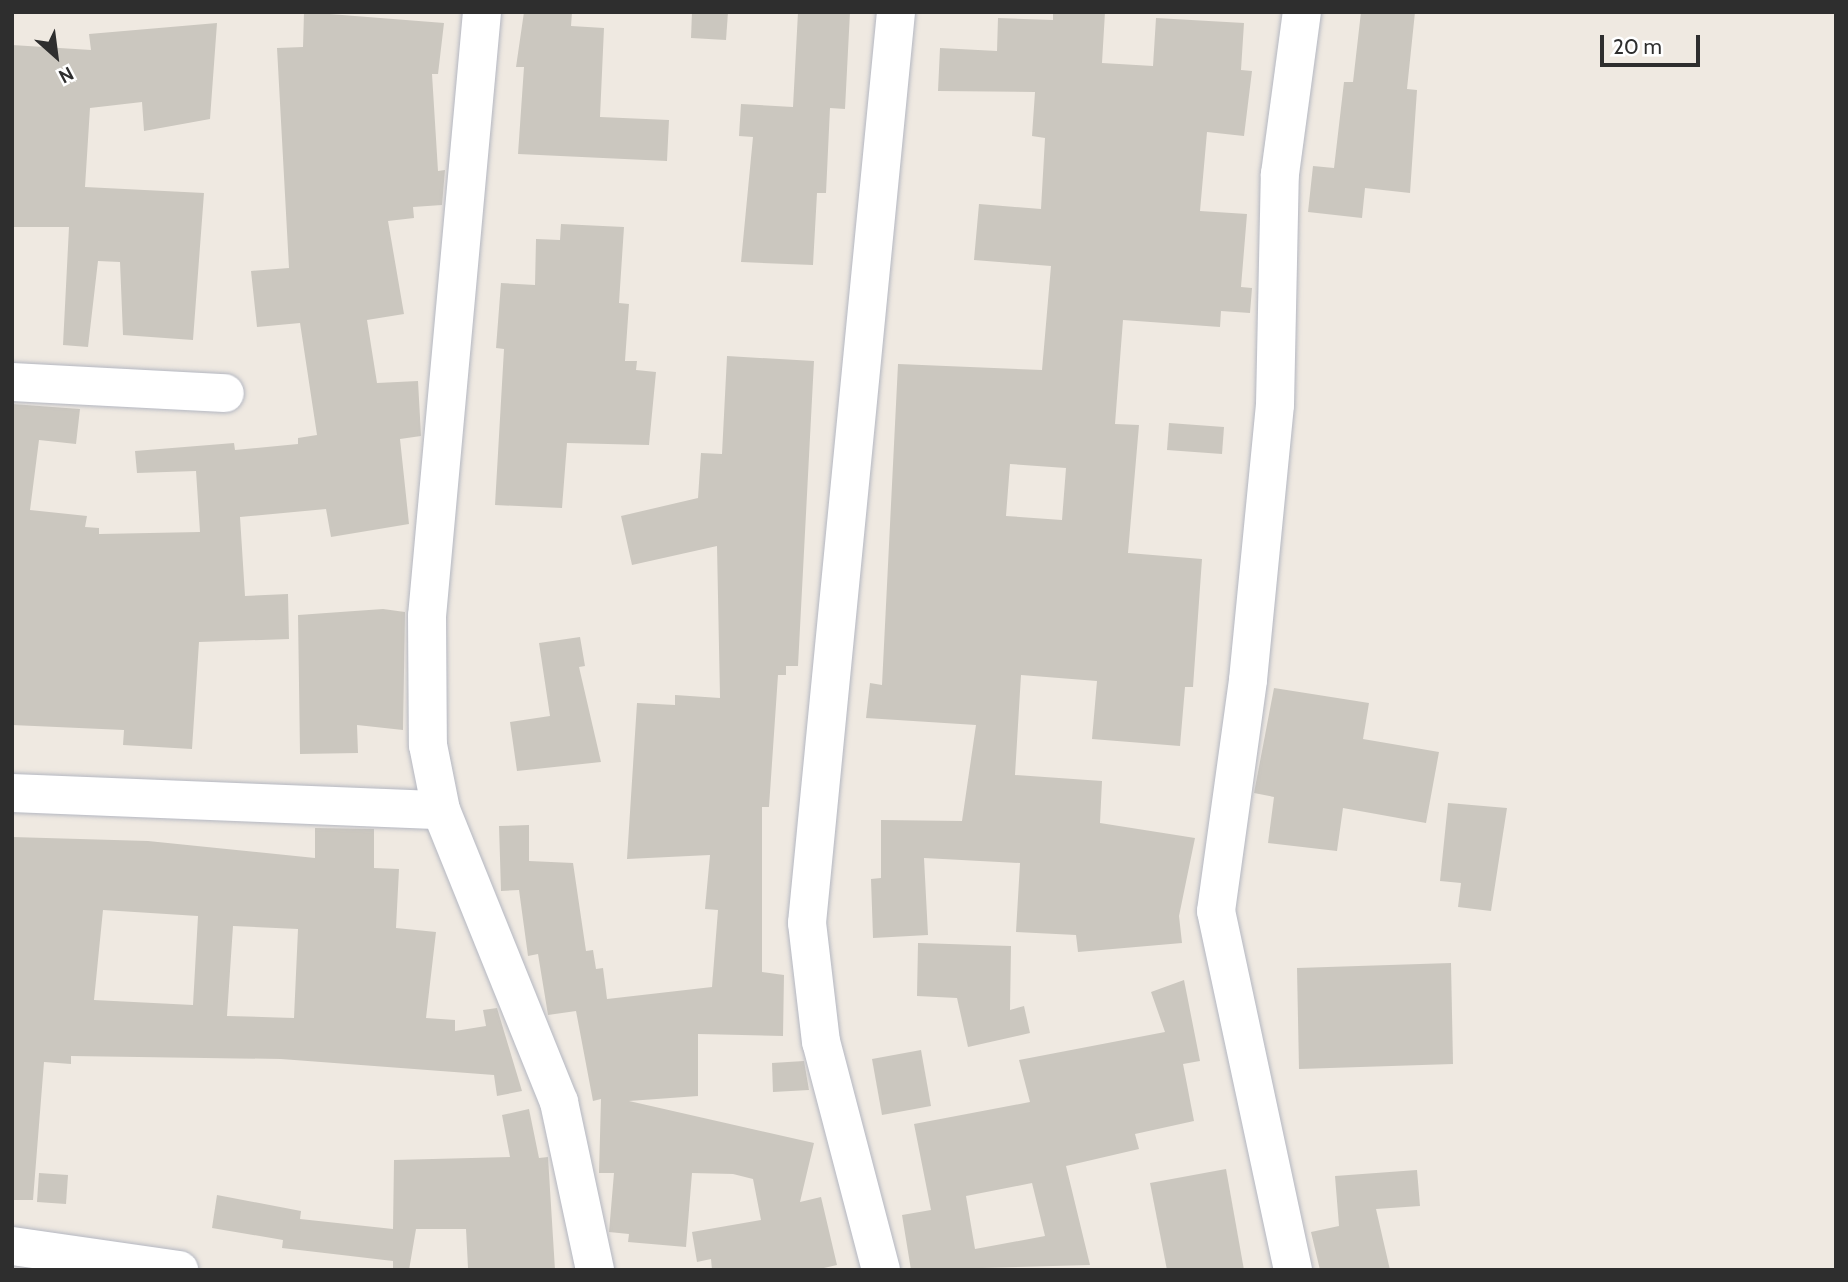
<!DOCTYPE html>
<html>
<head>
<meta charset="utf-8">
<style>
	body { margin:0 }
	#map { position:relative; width:1848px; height:1282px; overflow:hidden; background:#efe9e1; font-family:Cabin,sans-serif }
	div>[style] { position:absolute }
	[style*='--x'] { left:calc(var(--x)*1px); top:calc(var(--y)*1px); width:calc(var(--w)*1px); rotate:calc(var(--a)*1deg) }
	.building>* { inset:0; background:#cbc7bf }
	.roads { filter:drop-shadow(0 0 2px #b4b7c1) drop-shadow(0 0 2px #b4b7c1) }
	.minor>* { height:38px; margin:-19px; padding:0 19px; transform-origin:19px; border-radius:19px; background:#fff }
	span { translate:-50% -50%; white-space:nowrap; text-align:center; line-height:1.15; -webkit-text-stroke:6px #fff; paint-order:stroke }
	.frame { position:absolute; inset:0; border:14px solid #2e2e2e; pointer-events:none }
	.north { position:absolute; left:21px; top:21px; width:70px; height:70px; -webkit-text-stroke:5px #fff; paint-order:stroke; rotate:152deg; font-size:19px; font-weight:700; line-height:28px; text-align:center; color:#2e2e2e }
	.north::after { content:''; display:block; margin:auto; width:24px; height:32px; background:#2e2e2e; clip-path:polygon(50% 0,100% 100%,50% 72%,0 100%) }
	.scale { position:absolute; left:1600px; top:35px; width:100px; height:32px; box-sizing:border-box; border:4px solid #2e2e2e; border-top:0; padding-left:9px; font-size:21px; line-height:24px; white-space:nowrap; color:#2e2e2e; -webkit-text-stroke:5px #fff; paint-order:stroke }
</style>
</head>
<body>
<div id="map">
	<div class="building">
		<i style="clip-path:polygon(304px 12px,444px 23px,438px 74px,432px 74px,438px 171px,445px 170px,442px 205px,413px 207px,414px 218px,388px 221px,404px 314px,367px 320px,377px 383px,418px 381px,421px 436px,400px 439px,409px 524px,331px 537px,326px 509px,240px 517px,245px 596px,288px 594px,289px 639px,199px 642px,192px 749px,123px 745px,124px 730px,12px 725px,12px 404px,80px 409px,76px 444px,39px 440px,30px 510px,87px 516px,85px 527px,99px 528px,99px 534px,200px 532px,196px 471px,137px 473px,135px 451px,234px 443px,235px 450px,298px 444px,298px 438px,317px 435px,300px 323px,257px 327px,251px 271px,289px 268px,277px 48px,303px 47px)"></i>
		<i style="clip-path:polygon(524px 12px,572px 12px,571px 26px,604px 28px,600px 117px,669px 120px,667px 161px,518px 154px,524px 67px,516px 67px)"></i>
		<i style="clip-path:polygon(692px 12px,728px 12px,726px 40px,691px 38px)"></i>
		<i style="clip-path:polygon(798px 12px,850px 12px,845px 109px,830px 108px,826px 193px,817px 193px,813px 265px,741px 262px,753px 137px,739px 136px,741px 104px,793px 107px)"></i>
		<i style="clip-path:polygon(evenodd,1053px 12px,1105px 12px,1102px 63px,1153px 66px,1156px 18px,1244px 23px,1241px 70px,1252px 71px,1244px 136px,1207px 132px,1200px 211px,1247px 214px,1241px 287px,1252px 288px,1250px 313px,1221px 311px,1220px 327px,1123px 320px,1115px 424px,1139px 425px,1128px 553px,1202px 559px,1193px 687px,1185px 687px,1180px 746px,1092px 739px,1097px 681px,1021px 675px,1015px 775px,1102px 781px,1100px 823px,1195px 838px,1179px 916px,1182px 943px,1078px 952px,1076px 935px,1016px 932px,1020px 863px,924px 858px,928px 935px,873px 938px,871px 879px,881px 878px,881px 820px,962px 821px,976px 725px,866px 718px,870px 683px,882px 685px,898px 364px,1042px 370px,1051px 266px,974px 260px,979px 204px,1041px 209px,1045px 138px,1032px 136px,1035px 92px,938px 91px,940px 48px,997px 51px,998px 18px,1053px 20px,1053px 12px,1010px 464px,1066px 468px,1062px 520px,1006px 516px,1010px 464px)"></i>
		<i style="clip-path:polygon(1361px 12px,1415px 12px,1407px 89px,1417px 90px,1410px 193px,1365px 188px,1362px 218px,1308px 212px,1313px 166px,1334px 168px,1344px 82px,1353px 82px)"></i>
		<i style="clip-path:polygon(217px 23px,210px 119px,144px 131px,142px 102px,90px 108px,85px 187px,204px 193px,193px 340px,123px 335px,120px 262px,98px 261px,88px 347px,63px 345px,69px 227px,12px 227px,12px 45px,91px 50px,89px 34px)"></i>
		<i style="clip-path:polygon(561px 224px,624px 227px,619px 303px,629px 304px,625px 361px,637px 361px,636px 370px,656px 372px,649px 445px,567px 443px,562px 508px,495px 505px,504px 349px,496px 348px,501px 283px,535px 285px,536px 239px,560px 240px)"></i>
		<i style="clip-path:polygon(727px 356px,814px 361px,798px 666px,786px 666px,786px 675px,778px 675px,769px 807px,762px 807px,762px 972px,784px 975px,783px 1036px,698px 1034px,698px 1096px,629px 1101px,814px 1143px,800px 1202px,821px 1197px,837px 1265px,815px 1270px,712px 1270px,711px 1259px,697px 1262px,692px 1232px,761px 1220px,753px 1179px,733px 1174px,692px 1173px,686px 1247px,628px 1242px,629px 1234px,609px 1232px,614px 1173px,599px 1173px,601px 1099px,593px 1101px,576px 1011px,548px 1015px,538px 954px,528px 956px,519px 890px,501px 891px,499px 826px,529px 825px,529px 861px,573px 863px,586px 951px,593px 950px,596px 969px,603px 968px,607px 999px,712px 987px,718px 910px,705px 909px,710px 855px,627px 859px,637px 703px,675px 705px,675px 695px,720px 698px,717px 546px,632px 565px,621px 516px,698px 498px,701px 453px,722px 454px)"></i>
		<i style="clip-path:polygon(1169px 423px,1224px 427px,1222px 454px,1167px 450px)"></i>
		<i style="clip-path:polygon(383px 609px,405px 612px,403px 730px,357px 725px,358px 753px,300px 754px,298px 615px)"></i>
		<i style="clip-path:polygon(580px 637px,585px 666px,579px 667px,601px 762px,517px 771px,510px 722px,550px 716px,539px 643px)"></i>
		<i style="clip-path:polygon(1274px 688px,1369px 703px,1363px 739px,1439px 752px,1426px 823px,1343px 808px,1337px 851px,1268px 843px,1274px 797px,1254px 793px)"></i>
		<i style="clip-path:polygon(1448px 803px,1507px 808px,1491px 911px,1458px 907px,1461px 883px,1440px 881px)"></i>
		<i style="clip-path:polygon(evenodd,315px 828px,374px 829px,374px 868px,399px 869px,396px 928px,436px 932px,426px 1018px,455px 1020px,455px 1031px,486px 1026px,483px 1010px,497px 1008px,522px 1091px,497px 1096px,494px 1075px,281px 1059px,71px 1056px,71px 1064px,44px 1062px,33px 1200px,12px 1200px,12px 837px,148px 841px,315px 858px,315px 828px,103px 910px,198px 916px,193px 1005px,94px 1000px,103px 910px,315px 828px,233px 926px,298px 929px,294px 1018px,227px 1016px,233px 926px)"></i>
		<i style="clip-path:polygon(918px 943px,1011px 946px,1010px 1010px,1024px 1006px,1030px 1033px,968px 1047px,957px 998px,917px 996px)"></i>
		<i style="clip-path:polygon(1451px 963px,1453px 1064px,1299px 1069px,1297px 968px)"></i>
		<i style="clip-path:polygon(evenodd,1184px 980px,1200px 1061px,1183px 1064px,1194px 1121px,1135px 1134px,1139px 1149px,1066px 1166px,1090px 1265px,911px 1270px,902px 1215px,931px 1210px,914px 1124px,1030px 1102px,1019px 1060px,1165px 1032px,1151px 992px,1184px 980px,1032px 1183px,1045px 1236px,975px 1249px,966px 1196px,1032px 1183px)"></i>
		<i style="clip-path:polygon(921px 1050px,931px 1106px,882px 1115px,872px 1059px)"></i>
		<i style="clip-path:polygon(804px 1061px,809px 1090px,773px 1092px,772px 1063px)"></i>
		<i style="clip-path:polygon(529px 1109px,539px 1158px,548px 1157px,555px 1270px,468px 1268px,466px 1229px,416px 1229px,409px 1270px,393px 1270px,393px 1261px,282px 1248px,283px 1240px,212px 1228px,217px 1195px,301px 1211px,300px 1219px,393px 1229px,394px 1160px,510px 1157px,502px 1115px)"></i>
		<i style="clip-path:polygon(1226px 1169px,1244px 1270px,1167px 1270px,1150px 1183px)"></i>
		<i style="clip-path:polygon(1417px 1170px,1420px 1206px,1376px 1209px,1390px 1270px,1320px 1270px,1311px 1232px,1339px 1226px,1335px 1176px)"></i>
		<i style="clip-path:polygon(39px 1173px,68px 1175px,66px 1204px,37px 1202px)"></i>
	</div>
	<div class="roads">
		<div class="minor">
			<i style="--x:482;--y:12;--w:606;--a:95.2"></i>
			<i style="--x:427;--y:616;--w:129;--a:89.6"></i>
			<i style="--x:428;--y:745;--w:66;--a:78.7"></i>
			<i style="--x:441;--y:810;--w:315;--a:68"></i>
			<i style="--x:559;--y:1102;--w:172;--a:77.9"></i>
			<i style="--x:12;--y:382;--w:213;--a:3"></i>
			<i style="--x:12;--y:793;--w:429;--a:2.3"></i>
			<i style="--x:12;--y:1246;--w:169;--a:8.2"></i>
			<i style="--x:881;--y:1270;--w:236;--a:-104.7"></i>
			<i style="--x:821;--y:1042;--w:120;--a:-96.7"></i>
			<i style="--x:807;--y:923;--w:915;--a:-84.42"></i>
			<i style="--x:1293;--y:1270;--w:367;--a:-102.1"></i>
			<i style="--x:1216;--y:911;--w:233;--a:-82.1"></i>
			<i style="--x:1248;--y:680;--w:276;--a:-84.4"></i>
			<i style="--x:1275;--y:405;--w:231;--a:-88.8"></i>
			<i style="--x:1280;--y:174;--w:163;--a:-82.3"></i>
		</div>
	</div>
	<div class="frame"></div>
	<div class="north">N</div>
	<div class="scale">20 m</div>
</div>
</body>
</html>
